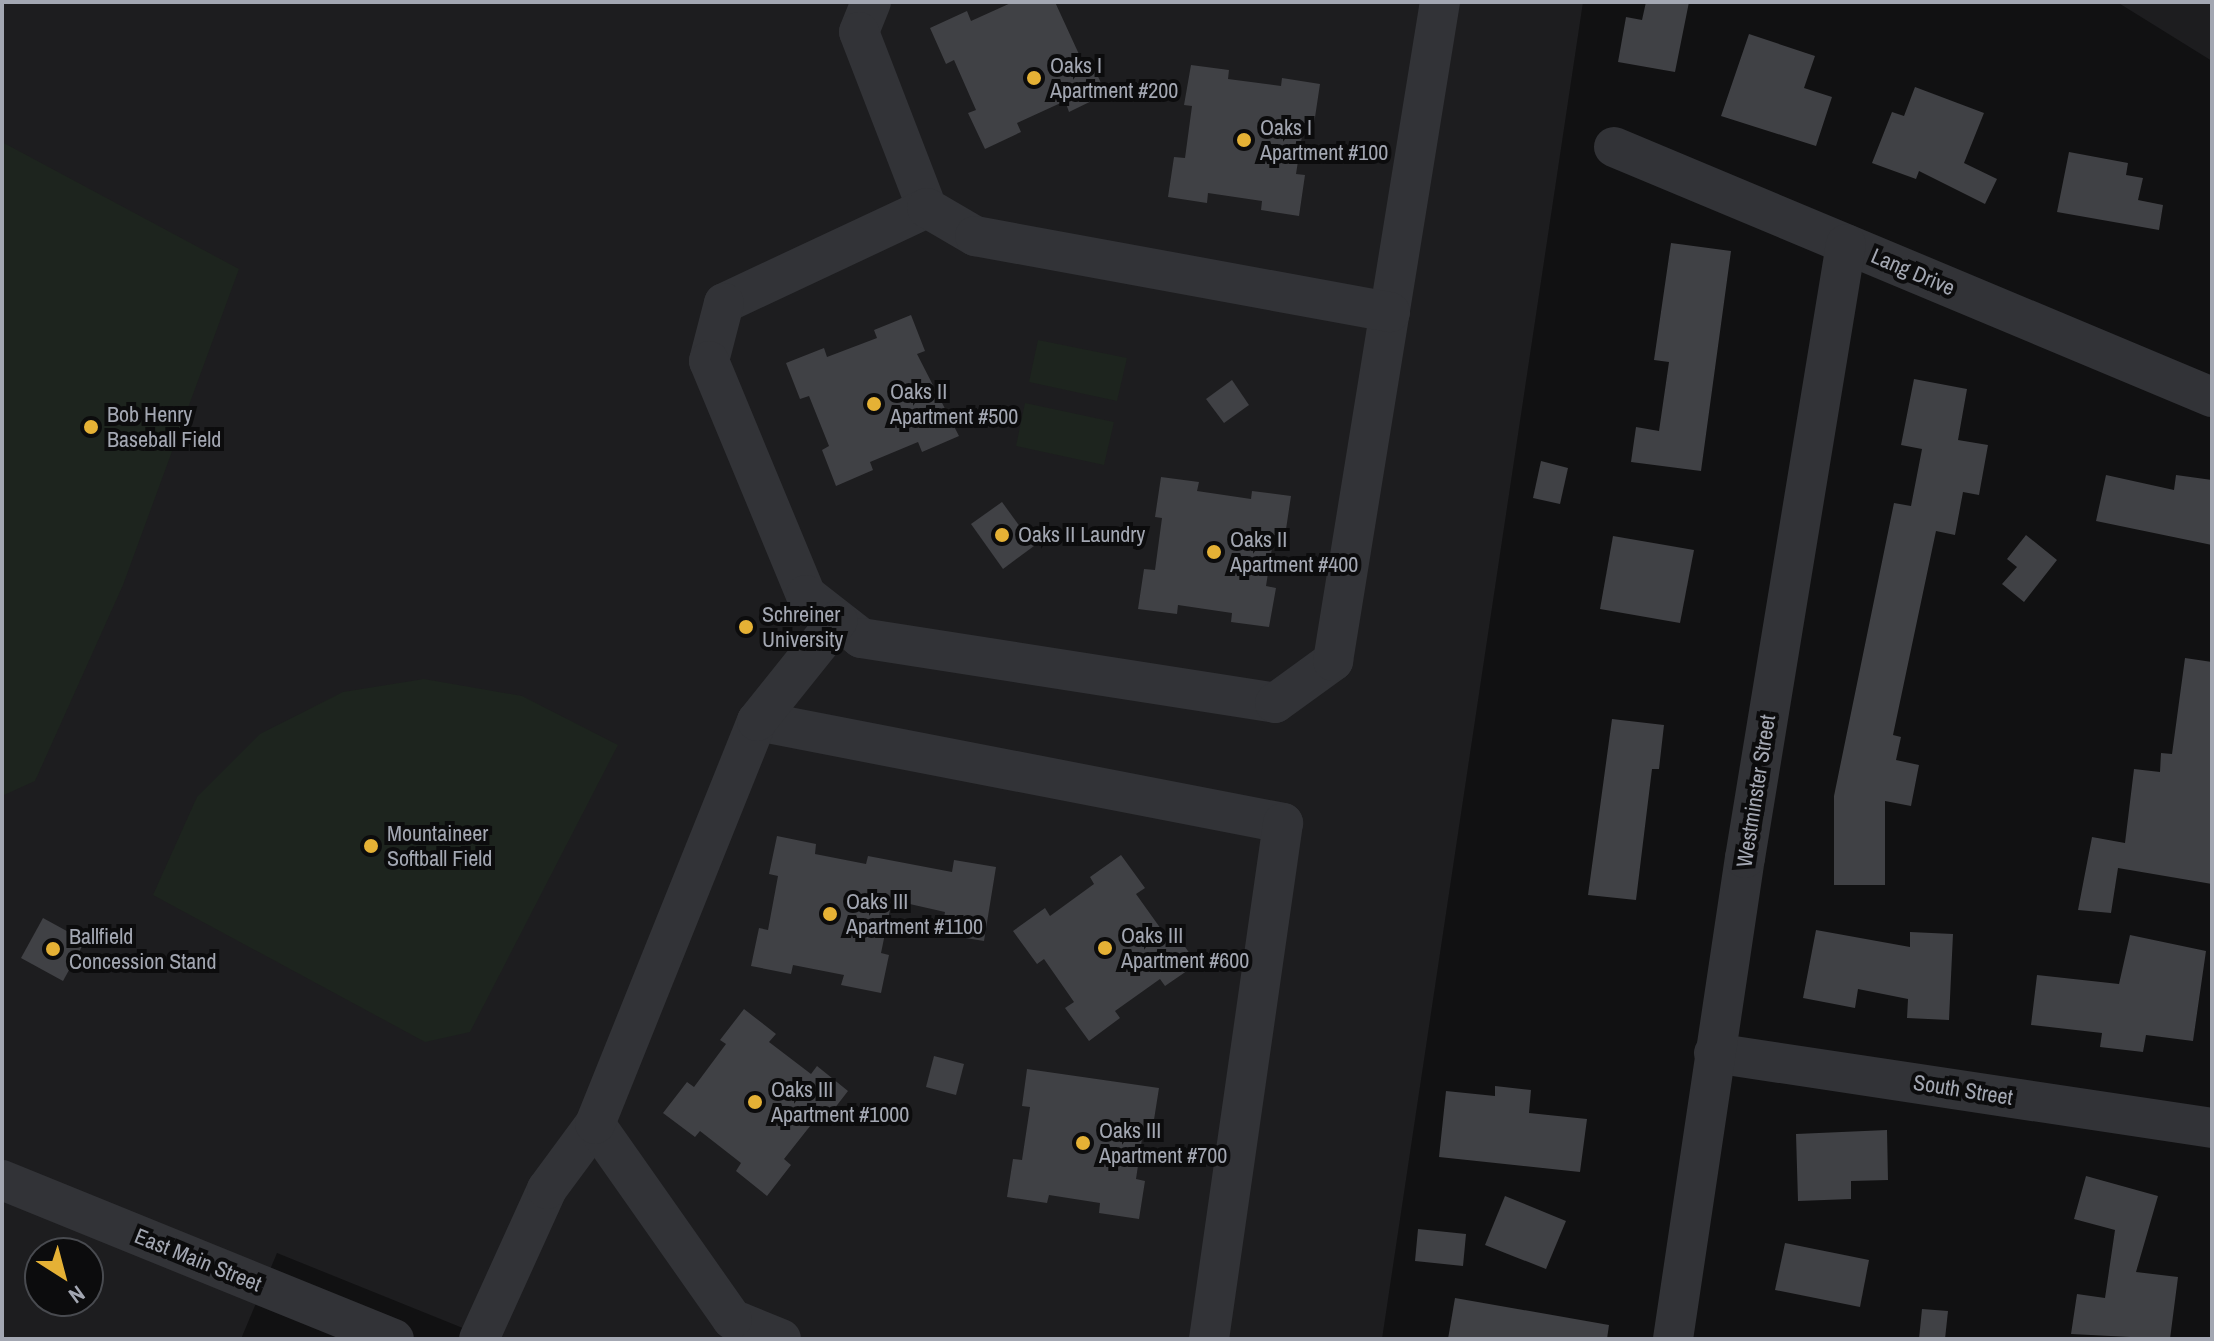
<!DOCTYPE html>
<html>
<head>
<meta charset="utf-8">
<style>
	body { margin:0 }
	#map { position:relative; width:2214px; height:1341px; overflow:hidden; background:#111112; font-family:"Archivo Narrow",sans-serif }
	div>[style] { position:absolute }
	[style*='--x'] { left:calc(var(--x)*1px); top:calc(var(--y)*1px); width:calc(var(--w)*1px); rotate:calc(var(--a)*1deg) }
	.built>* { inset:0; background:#1d1d1f }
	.green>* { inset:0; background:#1d241e }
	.building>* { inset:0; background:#404145 }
	.minor>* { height:40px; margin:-20px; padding:0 20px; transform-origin:20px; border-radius:20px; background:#323337 }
	.dots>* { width:22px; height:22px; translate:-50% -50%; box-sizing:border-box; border:4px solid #0c0c0d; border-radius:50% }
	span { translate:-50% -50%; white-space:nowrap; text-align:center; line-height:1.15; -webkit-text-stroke:8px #0c0c0d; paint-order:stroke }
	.poi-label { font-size:22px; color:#a3a7b2 }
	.left { translate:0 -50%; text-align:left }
	.street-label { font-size:22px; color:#a3a7b2 }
	.frame { position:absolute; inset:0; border:4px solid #a3a7b2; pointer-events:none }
	.north { position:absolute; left:24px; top:1237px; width:80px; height:80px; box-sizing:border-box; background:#0c0c0d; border:2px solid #484a4f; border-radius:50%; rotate:144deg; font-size:22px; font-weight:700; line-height:32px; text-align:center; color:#a3a7b2 }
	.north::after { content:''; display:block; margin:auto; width:28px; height:36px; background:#e5b135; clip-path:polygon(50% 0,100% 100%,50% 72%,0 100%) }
</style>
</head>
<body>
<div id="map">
	<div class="built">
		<i style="clip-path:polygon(evenodd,2px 2px,1583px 2px,1382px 1339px,490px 1339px,277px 1253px,241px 1339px,2px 1339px,2px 2px,40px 1253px,88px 1253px,88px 1301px,40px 1301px,40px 1253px)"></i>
		<i style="clip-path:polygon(2117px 2px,2212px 2px,2212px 61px)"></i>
	</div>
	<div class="green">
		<i style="clip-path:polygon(2px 142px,239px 269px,123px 585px,35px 781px,2px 796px)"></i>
		<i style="clip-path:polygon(1038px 340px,1127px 358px,1117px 401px,1029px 382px)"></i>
		<i style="clip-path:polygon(1025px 403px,1114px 422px,1104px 465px,1016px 446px)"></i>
		<i style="clip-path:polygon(424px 679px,522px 696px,618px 745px,470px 1032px,425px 1042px,153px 895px,197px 797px,260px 734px,343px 692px)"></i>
	</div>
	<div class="building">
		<i style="clip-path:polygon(1013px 2px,1055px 2px,1083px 63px,1090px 59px,1106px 94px,1069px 112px,1065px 101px,1017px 123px,1021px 132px,985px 149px,968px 113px,976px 110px,954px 60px,946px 64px,930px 28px,967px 11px,971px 21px)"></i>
		<i style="clip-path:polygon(1646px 2px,1689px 2px,1675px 72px,1618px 62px,1626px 17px,1642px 20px)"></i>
		<i style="clip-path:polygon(1749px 34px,1815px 56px,1804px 88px,1832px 97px,1816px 146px,1721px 116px)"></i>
		<i style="clip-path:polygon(1191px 65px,1229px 70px,1228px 79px,1281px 86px,1282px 78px,1320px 84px,1314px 124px,1304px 123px,1296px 174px,1305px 175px,1299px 216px,1261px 210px,1262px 201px,1208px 193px,1207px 203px,1168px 197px,1174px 157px,1185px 158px,1192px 106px,1184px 105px)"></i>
		<i style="clip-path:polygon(1915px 87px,1984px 113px,1964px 163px,1997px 179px,1985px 204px,1919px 171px,1916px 179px,1872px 163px,1892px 112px,1904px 116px)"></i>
		<i style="clip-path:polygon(2069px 152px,2128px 163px,2126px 175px,2143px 178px,2138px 200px,2163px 205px,2159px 230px,2057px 212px)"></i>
		<i style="clip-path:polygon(1671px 243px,1731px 251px,1701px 471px,1631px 462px,1636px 427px,1659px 431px,1669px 362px,1654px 360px)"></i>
		<i style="clip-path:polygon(911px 315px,925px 351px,917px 354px,959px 436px,922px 452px,918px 442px,870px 462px,873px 470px,836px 486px,822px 450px,829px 446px,809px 396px,800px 399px,786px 363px,824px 348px,827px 357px,877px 338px,874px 330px)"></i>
		<i style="clip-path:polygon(1914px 379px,1967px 389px,1958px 440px,1988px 445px,1979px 495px,1963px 492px,1955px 535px,1936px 531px,1893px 735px,1901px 737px,1896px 760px,1919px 765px,1911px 806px,1885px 801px,1885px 885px,1834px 885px,1834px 796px,1894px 503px,1911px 506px,1922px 449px,1901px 445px)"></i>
		<i style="clip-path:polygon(1232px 380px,1249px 405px,1224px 423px,1206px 399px)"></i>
		<i style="clip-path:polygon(1541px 461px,1568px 468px,1560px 504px,1533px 498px)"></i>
		<i style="clip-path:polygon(2106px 475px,2174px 490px,2176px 475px,2212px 480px,2212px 545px,2096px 521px)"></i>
		<i style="clip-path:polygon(1161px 477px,1199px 482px,1197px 491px,1251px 499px,1252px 491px,1291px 496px,1285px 536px,1274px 535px,1266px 586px,1276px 588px,1269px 627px,1231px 622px,1232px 613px,1178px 605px,1177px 614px,1138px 609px,1144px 569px,1155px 570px,1162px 518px,1155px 517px)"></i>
		<i style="clip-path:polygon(1002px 502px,1034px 546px,1003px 569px,971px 524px)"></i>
		<i style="clip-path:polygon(2026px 535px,2057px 560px,2024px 602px,2002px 584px,2017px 567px,2007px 559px)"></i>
		<i style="clip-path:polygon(1613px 536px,1694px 550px,1680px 623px,1600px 609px)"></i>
		<i style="clip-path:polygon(2185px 658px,2212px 662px,2212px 884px,2118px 868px,2111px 913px,2078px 910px,2092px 837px,2125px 843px,2134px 769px,2160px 772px,2161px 753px,2172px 754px)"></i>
		<i style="clip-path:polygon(1612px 719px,1664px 725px,1659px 769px,1652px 769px,1636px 900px,1588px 895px)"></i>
		<i style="clip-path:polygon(777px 836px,816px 844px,815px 854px,866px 864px,868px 856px,952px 872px,954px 860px,996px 867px,984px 941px,941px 934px,945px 912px,892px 900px,881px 953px,889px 955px,881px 993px,841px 985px,844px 975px,793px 965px,791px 974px,751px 966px,759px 928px,768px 930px,778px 876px,769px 874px)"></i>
		<i style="clip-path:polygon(1121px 855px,1145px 888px,1136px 894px,1166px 936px,1174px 931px,1197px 964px,1165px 986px,1160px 979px,1115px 1011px,1120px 1018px,1089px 1041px,1065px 1008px,1074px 1002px,1044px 959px,1037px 964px,1013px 931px,1045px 908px,1050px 916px,1094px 884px,1090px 877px)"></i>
		<i style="clip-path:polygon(43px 918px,85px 941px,63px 981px,21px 958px)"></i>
		<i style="clip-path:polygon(1816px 930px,1910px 947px,1910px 932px,1953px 934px,1949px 1020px,1907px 1018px,1908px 999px,1858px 989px,1855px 1008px,1803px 998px)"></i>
		<i style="clip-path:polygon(2130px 935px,2206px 951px,2193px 1041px,2146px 1035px,2143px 1052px,2100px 1047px,2102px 1033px,2031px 1025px,2037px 975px,2119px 984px)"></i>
		<i style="clip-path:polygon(744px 1009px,776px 1034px,769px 1042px,811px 1074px,817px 1066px,848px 1091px,824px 1122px,818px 1116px,784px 1159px,791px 1165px,767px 1196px,736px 1171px,741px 1163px,700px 1131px,695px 1137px,663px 1113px,687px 1082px,694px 1087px,726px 1044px,720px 1040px)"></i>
		<i style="clip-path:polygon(934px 1056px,964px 1064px,956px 1095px,926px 1087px)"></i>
		<i style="clip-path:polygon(1027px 1069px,1159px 1088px,1153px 1126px,1144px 1125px,1136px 1179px,1145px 1181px,1139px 1219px,1099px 1213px,1100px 1203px,1049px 1195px,1047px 1203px,1007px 1197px,1013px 1159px,1022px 1160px,1030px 1107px,1022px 1106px)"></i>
		<i style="clip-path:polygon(1495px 1086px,1531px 1090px,1529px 1113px,1587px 1119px,1580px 1172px,1439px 1157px,1446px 1091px,1495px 1096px)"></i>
		<i style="clip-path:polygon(1887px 1130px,1888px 1180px,1851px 1181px,1851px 1199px,1798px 1201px,1796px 1134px)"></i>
		<i style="clip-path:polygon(2086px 1176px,2158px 1196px,2136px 1272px,2178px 1277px,2170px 1339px,2071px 1334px,2077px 1294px,2105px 1298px,2115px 1230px,2074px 1219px)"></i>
		<i style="clip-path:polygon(1505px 1196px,1566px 1221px,1546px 1269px,1485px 1245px)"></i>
		<i style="clip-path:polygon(1418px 1229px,1466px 1234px,1463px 1266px,1415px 1261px)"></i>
		<i style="clip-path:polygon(1785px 1243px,1869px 1260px,1860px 1307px,1775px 1290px)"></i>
		<i style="clip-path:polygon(1455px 1298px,1609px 1325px,1607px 1339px,1448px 1339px)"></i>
		<i style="clip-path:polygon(1922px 1309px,1948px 1311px,1945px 1339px,1919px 1339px)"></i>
	</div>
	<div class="minor">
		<i style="--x:871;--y:2;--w:32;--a:112"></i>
		<i style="--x:859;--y:32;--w:189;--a:68.9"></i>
		<i style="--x:927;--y:208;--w:224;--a:154.9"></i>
		<i style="--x:724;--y:303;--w:60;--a:104.5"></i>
		<i style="--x:709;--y:361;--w:253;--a:67.5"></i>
		<i style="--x:806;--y:595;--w:70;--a:38"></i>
		<i style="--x:861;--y:638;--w:419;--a:8.9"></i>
		<i style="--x:1275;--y:703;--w:72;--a:-35.9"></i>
		<i style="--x:1333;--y:661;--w:668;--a:-80.78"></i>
		<i style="--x:1614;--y:147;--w:648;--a:22.69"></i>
		<i style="--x:927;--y:208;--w:56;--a:30.3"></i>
		<i style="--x:975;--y:236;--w:422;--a:10.4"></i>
		<i style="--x:757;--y:721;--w:536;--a:10.97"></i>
		<i style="--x:1283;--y:823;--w:521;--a:98.16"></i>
		<i style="--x:1714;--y:1053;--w:504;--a:8.56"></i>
		<i style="--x:2;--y:1180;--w:423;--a:22.1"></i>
		<i style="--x:479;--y:1339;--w:165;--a:-65.6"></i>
		<i style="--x:547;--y:1189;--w:81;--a:-53.6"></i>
		<i style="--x:781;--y:1339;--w:53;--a:-157.8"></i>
		<i style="--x:732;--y:1319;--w:238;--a:-125.1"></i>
		<i style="--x:595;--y:1124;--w:434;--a:-68.1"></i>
		<i style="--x:757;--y:721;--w:129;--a:-51.3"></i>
		<i style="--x:1673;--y:1339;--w:486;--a:-81.5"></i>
		<i style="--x:1745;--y:858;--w:622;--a:-80.66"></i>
	</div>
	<div class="dots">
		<i style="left:1034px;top:78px;background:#e5b135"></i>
		<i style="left:1244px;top:140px;background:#e5b135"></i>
		<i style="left:874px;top:404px;background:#e5b135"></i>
		<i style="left:91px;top:427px;background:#e5b135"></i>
		<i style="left:1002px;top:535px;background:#e5b135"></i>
		<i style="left:1214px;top:552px;background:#e5b135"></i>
		<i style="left:746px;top:627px;background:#e5b135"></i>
		<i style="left:371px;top:846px;background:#e5b135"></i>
		<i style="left:830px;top:914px;background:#e5b135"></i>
		<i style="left:1105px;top:948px;background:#e5b135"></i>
		<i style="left:53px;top:949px;background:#e5b135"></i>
		<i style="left:755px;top:1102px;background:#e5b135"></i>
		<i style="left:1083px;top:1143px;background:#e5b135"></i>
	</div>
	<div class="poi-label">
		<span class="left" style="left:1050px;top:78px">Oaks I<br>Apartment #200</span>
		<span class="left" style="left:1260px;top:140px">Oaks I<br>Apartment #100</span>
		<span class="left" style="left:890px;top:404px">Oaks II<br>Apartment #500</span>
		<span class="left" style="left:107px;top:427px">Bob Henry<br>Baseball Field</span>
		<span class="left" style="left:1018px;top:535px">Oaks II Laundry</span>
		<span class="left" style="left:1230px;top:552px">Oaks II<br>Apartment #400</span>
		<span class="left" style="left:762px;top:627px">Schreiner<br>University</span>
		<span class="left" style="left:387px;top:846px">Mountaineer<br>Softball Field</span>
		<span class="left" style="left:846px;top:914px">Oaks III<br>Apartment #1100</span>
		<span class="left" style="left:1121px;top:948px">Oaks III<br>Apartment #600</span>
		<span class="left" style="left:69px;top:949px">Ballfield<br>Concession Stand</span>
		<span class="left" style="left:771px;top:1102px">Oaks III<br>Apartment #1000</span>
		<span class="left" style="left:1099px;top:1143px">Oaks III<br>Apartment #700</span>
	</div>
	<div class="street-label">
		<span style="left:1913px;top:272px;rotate:23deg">Lang Drive</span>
		<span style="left:1756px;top:791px;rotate:-81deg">Westminster Street</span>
		<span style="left:1963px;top:1090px;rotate:9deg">South Street</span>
		<span style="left:198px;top:1260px;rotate:22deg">East Main Street</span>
	</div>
	<div class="frame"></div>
	<div class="north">N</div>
</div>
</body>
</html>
